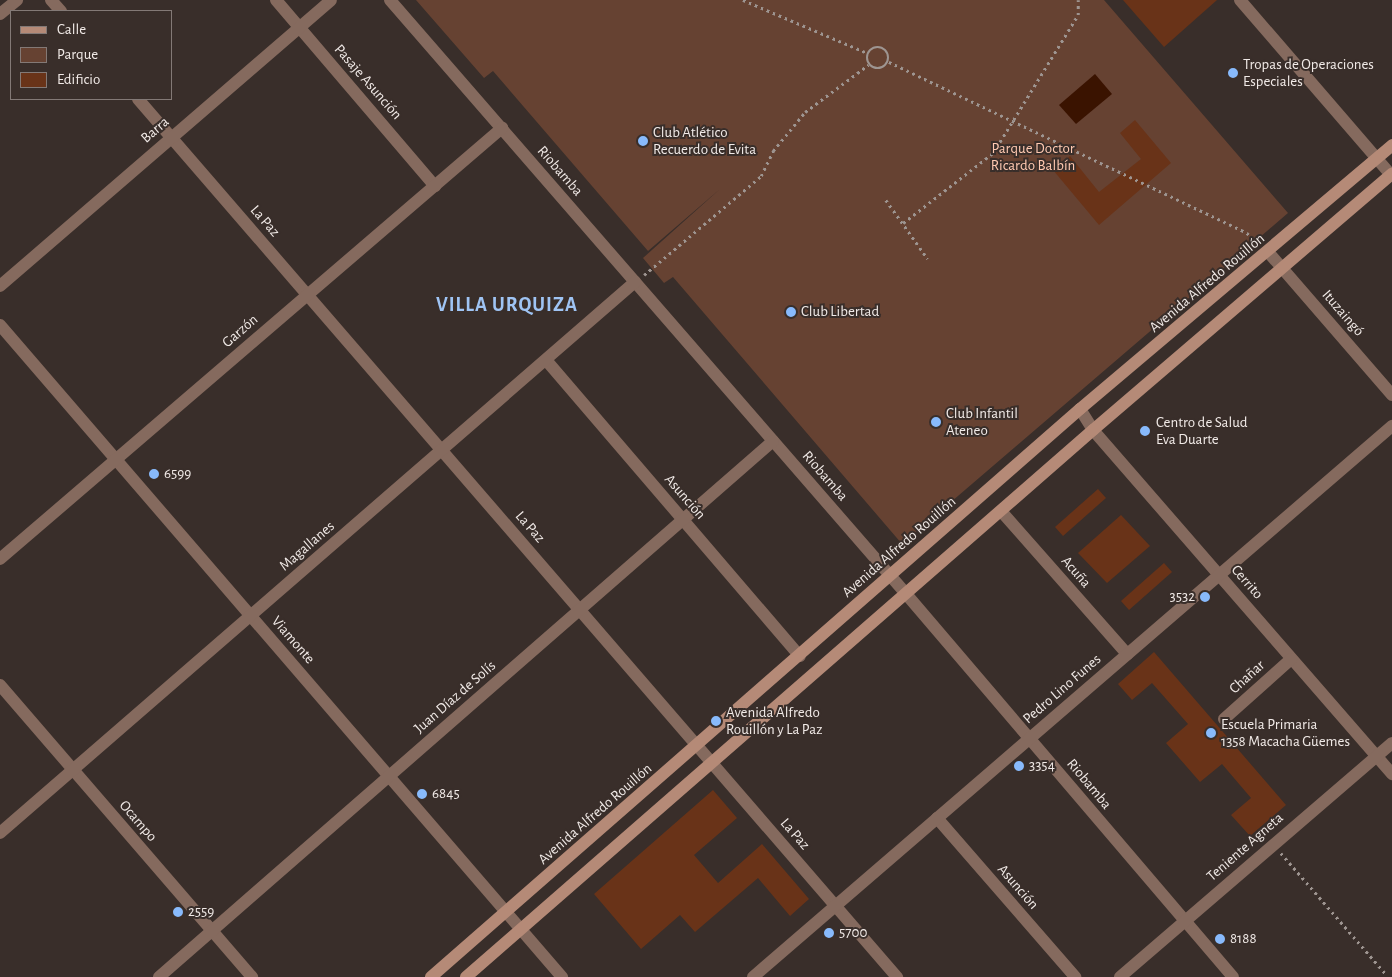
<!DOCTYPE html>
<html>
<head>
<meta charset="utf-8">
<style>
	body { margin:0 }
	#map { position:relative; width:1392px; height:977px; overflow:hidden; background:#392e2a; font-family:"Alegreya Sans",sans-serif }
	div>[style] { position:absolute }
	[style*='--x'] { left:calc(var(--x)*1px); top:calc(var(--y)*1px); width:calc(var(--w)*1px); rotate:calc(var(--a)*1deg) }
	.green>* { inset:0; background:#664232 }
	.water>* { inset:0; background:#3a1300 }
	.building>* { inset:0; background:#693318 }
	.path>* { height:2.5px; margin-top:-1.25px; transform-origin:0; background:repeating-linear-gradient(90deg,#9e9591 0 2.5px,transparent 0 6.5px) }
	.path>.ring { margin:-1.25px; padding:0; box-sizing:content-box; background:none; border:2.5px solid #9e9591; border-radius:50% }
	.street>* { height:12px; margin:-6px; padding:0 6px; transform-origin:6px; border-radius:6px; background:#856a5e }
	.secondary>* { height:12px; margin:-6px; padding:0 6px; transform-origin:6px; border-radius:6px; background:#b58a77 }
	.dots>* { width:14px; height:14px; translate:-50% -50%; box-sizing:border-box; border:2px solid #392e2a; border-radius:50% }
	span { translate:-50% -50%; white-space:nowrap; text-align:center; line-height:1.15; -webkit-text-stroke:4px #392e2a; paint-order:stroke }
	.poi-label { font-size:15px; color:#f1eae7 }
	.left { translate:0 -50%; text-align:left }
	.right { translate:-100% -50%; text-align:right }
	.street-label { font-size:15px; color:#f1eae7 }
	.park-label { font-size:15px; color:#ffc9b1 }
	.district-label { font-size:20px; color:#9fc4f4; font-weight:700; letter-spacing:1px }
	.legend { position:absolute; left:10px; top:10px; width:162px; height:90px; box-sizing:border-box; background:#392e2a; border:1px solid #837976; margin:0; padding:6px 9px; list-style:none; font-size:15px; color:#f1eae7 }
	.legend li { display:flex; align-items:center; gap:10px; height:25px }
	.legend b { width:25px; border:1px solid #837976 }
</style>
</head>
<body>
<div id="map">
	<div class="green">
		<i style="clip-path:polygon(416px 0,1104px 0,1288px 213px,902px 544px,673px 277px,664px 283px,643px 258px,720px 189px,648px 251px,493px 71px,484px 78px)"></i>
	</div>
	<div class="water">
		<i style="clip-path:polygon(1095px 74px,1112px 94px,1076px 124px,1059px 105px)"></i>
	</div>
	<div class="building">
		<i style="clip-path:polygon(1123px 0,1217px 0,1164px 47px)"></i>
		<i style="clip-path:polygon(1135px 120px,1171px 163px,1099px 225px,1053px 170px,1070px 156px,1099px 192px,1141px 159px,1120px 133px)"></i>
		<i style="clip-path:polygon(1098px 489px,1106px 498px,1063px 536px,1055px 527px)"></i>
		<i style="clip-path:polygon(1121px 515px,1150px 546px,1107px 583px,1078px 553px)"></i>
		<i style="clip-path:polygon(1164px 563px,1172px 572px,1129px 610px,1121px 601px)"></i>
		<i style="clip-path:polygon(1154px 652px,1286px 805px,1250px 836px,1231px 815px,1251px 798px,1222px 764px,1200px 782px,1166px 743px,1188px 724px,1152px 683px,1132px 700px,1118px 684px)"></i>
		<i style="clip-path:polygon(713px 790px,737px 818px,694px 855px,718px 883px,762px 844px,809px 899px,790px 916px,758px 878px,695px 932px,680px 915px,641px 949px,594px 894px)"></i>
	</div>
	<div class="path">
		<i style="--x:743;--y:0;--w:135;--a:23.1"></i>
		<i class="ring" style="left:867px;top:47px;width:19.5px;height:19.5px"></i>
		<i style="--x:889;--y:62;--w:397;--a:25.5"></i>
		<i style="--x:1247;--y:233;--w:13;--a:42"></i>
		<i style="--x:886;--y:200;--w:72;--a:54.6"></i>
		<i style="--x:903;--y:223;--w:114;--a:-37.9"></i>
		<i style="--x:993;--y:153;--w:162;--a:-58.4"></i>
		<i style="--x:1078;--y:15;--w:15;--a:-90"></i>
		<i style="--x:644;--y:275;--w:153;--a:-40.2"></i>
		<i style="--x:761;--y:176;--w:28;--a:-64"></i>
		<i style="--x:773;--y:151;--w:50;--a:-50.6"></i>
		<i style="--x:805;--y:112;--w:79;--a:-36.7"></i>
		<i style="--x:1281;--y:853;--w:159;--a:49.1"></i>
	</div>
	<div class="street">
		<i style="--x:51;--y:0;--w:15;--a:48"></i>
		<i style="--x:276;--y:0;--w:245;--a:49.5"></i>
		<i style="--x:390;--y:0;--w:788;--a:49.01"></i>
		<i style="--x:907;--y:595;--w:502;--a:49.52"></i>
		<i style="--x:1240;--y:0;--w:231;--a:49.2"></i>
		<i style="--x:0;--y:14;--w:22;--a:-39"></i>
		<i style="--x:138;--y:99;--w:1161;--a:49.16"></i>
		<i style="--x:1269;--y:253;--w:188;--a:49.1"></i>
		<i style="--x:0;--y:286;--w:437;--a:-40.8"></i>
		<i style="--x:0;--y:325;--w:861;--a:49.24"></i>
		<i style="--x:546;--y:360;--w:390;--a:49.4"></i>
		<i style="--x:1080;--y:409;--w:25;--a:58"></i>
		<i style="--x:1093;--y:430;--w:456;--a:49"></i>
		<i style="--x:1001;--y:511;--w:191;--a:48.6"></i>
		<i style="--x:0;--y:559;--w:662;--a:-40.65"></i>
		<i style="--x:0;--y:685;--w:386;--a:49.2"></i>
		<i style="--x:1224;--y:719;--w:90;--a:-41.8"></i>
		<i style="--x:937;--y:818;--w:211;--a:49"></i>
		<i style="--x:0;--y:833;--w:841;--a:-40.95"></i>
		<i style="--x:159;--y:977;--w:815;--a:-41.12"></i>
		<i style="--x:753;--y:977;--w:844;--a:-40.77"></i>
		<i style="--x:1120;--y:977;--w:359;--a:-40.7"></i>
	</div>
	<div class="secondary">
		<i style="--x:431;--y:977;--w:862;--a:-41.19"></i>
		<i style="--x:1080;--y:409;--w:409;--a:-40.2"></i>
		<i style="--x:466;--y:977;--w:832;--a:-41.1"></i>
		<i style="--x:1093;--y:430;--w:394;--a:-40.6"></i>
	</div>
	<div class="dots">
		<i style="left:1233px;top:73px;background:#88bafc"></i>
		<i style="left:643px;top:141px;background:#88bafc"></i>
		<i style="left:791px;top:312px;background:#88bafc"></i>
		<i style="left:936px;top:422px;background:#88bafc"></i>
		<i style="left:1145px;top:431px;background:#88bafc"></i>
		<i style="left:154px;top:474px;background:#88bafc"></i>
		<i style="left:1205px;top:597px;background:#88bafc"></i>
		<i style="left:716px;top:721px;background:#88bafc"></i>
		<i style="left:1211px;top:733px;background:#88bafc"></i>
		<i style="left:1019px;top:766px;background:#88bafc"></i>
		<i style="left:422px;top:794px;background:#88bafc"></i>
		<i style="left:178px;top:912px;background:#88bafc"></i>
		<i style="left:829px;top:933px;background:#88bafc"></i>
		<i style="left:1220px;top:939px;background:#88bafc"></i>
	</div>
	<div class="poi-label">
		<span class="left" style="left:1243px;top:73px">Tropas de Operaciones<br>Especiales</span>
		<span class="left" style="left:653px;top:141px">Club Atlético<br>Recuerdo de Evita</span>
		<span class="left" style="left:801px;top:312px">Club Libertad</span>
		<span class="left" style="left:946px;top:422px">Club Infantil<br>Ateneo</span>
		<span class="left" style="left:1156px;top:431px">Centro de Salud<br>Eva Duarte</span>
		<span class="left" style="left:164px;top:474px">6599</span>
		<span class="right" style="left:1195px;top:597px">3532</span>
		<span class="left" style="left:726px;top:721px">Avenida Alfredo<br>Rouillón y La Paz</span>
		<span class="left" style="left:1221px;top:733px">Escuela Primaria<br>1358 Macacha Güemes</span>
		<span class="left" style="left:1029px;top:766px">3354</span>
		<span class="left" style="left:432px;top:794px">6845</span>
		<span class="left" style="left:188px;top:912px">2559</span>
		<span class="left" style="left:839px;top:933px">5700</span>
		<span class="left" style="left:1230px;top:939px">8188</span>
	</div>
	<div class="street-label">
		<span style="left:368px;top:82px;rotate:49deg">Pasaje Asunción</span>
		<span style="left:155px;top:130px;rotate:-41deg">Barra</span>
		<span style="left:560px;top:171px;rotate:49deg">Riobamba</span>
		<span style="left:265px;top:221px;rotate:49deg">La Paz</span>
		<span style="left:1207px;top:283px;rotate:-40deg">Avenida Alfredo Rouillón</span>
		<span style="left:1343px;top:313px;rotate:49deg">Ituzaingó</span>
		<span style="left:240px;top:331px;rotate:-41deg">Garzón</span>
		<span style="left:825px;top:476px;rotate:49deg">Riobamba</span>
		<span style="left:685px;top:497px;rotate:49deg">Asunción</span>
		<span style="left:530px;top:527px;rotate:49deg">La Paz</span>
		<span style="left:307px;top:546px;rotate:-41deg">Magallanes</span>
		<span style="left:899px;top:547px;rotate:-41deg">Avenida Alfredo Rouillón</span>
		<span style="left:1076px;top:572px;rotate:49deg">Acuña</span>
		<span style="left:1247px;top:582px;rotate:49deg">Cerrito</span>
		<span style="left:293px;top:640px;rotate:49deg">Viamonte</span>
		<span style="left:1247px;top:677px;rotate:-42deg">Chañar</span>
		<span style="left:1062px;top:689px;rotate:-41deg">Pedro Lino Funes</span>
		<span style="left:455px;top:697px;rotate:-41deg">Juan Díaz de Solís</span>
		<span style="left:1089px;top:784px;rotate:50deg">Riobamba</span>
		<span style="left:595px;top:814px;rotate:-41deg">Avenida Alfredo Rouillón</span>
		<span style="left:138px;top:821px;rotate:49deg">Ocampo</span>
		<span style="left:795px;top:834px;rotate:49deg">La Paz</span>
		<span style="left:1245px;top:847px;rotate:-41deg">Teniente Agneta</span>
		<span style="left:1018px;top:887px;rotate:49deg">Asunción</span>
	</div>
	<div class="park-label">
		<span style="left:1033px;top:157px">Parque Doctor<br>Ricardo Balbín</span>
	</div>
	<div class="district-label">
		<span style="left:507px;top:305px">VILLA URQUIZA</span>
	</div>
	<ul class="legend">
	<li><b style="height:6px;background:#b58a77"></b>Calle</li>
	<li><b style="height:14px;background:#664232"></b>Parque</li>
	<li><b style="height:14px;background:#693318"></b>Edificio</li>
	</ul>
</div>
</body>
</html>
